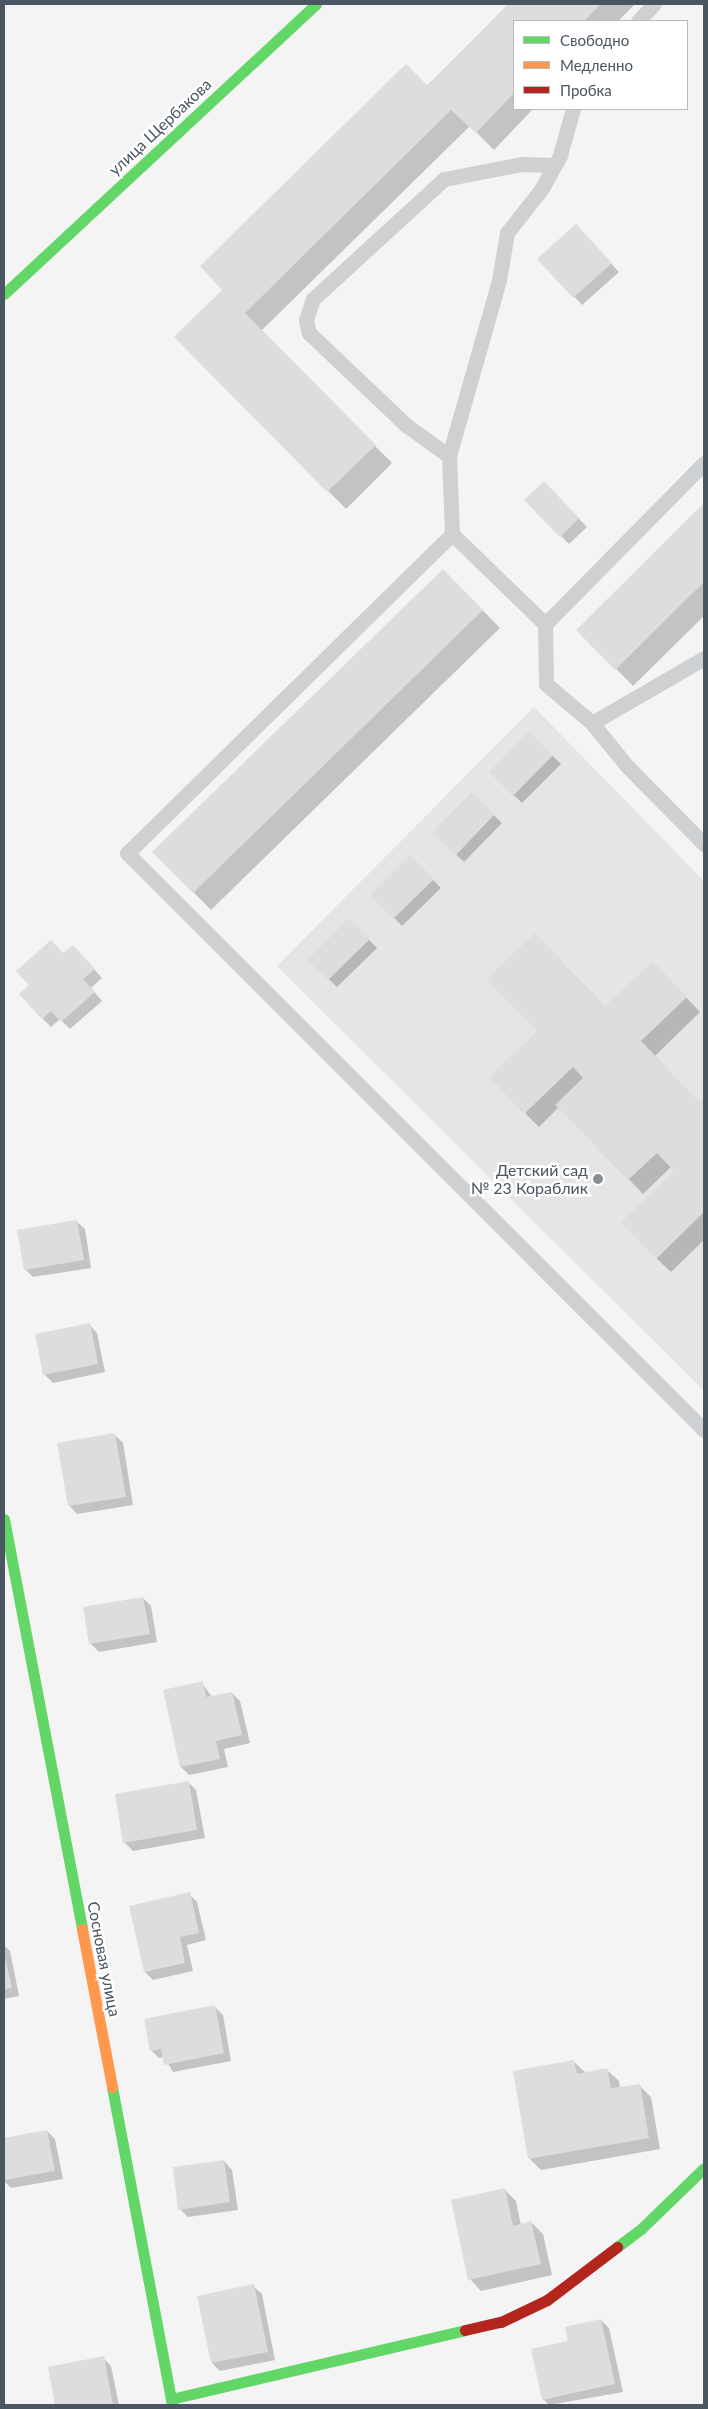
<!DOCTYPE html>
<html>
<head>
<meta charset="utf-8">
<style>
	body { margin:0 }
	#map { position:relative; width:708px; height:2409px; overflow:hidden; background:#f4f4f4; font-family:Lato,sans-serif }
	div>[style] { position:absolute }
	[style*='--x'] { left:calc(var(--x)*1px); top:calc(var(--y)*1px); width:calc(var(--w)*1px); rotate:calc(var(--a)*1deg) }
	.education>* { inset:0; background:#e6e5e6 }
	.shadow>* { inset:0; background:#0003 }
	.building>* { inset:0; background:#ddddde }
	.lane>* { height:15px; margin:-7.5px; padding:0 7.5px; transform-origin:7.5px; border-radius:7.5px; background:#ced0d2 }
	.fast>* { height:11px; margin:-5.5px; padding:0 5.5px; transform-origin:5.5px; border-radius:5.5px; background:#63d668 }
	.slow>* { height:11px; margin:-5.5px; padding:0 5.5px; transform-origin:5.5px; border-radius:5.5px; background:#ff974d }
	.jam>* { height:11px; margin:-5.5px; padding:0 5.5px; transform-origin:5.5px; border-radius:5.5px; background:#b3261e }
	.dots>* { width:14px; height:14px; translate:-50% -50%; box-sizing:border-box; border:2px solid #fff; border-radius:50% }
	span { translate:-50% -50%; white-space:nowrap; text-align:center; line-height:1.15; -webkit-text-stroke:5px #fff; paint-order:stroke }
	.street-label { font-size:16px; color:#4a5661 }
	.poi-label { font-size:16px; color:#4a5661 }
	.right { translate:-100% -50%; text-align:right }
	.frame { position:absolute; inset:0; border:5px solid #4a5661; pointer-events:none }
	.legend { position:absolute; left:513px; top:20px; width:175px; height:90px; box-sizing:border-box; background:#fff; border:1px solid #b7bbc0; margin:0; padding:6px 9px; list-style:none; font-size:15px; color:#4a5661 }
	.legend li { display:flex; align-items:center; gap:10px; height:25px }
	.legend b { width:25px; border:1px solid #b7bbc0 }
</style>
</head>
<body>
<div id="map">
	<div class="education">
		<i style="clip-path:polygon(534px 707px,704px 881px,704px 1391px,277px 966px)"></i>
	</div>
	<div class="shadow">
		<i style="clip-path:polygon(509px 4px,635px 4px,618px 21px,514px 21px,514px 109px,533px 109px,494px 150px,470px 126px,261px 331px,392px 463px,346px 509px,176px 337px)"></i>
		<i style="clip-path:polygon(584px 234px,619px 272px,582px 305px,539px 259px)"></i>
		<i style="clip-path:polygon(544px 483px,587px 527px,569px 544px,526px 500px)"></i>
		<i style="clip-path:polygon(704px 505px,704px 616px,633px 686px,578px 630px)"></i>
		<i style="clip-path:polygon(443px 570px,500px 628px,211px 910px,154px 852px)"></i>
		<i style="clip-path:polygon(529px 733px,561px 764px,522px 803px,490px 772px)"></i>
		<i style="clip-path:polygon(472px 794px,502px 823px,464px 862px,434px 833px)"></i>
		<i style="clip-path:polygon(410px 857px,441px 888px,402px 926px,372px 895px)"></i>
		<i style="clip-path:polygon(349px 919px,377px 948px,337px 987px,309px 960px)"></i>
		<i style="clip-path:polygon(64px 955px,81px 955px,102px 978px,91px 988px,102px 1001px,70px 1029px,60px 1019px,51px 1027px,42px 1018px)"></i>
		<i style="clip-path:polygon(667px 977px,700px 1012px,655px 1056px,699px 1103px,704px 1098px,704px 1240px,671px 1272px,656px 1258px,676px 1171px,672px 1166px,643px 1194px,559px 1107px,539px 1127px,525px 1113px,605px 1007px)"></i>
		<i style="clip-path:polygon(76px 1221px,85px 1229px,91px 1268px,33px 1277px,25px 1269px)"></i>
		<i style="clip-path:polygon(89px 1324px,97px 1333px,105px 1372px,53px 1383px,44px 1374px)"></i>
		<i style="clip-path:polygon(115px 1435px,123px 1443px,133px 1505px,77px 1514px,69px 1505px)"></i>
		<i style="clip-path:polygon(143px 1598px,151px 1606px,157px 1642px,99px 1652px,91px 1644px,84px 1608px)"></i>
		<i style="clip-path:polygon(202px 1683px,212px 1697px,232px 1693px,240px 1701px,250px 1743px,224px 1749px,228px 1767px,189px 1775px,181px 1767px,164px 1691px)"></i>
		<i style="clip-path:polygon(188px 1782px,196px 1790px,205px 1838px,133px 1851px,124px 1842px)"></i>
		<i style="clip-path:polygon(189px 1894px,197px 1902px,206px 1940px,187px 1945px,193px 1971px,153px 1980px,145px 1972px)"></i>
		<i style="clip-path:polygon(4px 1945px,10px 1951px,19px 1996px,4px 1999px)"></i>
		<i style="clip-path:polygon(214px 2006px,223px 2015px,231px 2061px,173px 2072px,164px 2057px,159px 2058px,151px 2050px)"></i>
		<i style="clip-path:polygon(574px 2062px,586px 2073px,607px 2070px,619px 2081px,620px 2088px,639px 2085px,651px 2097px,660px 2149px,541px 2170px,529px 2158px)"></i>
		<i style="clip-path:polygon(47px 2131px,55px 2139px,63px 2179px,11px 2188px,4px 2181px,4px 2139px)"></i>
		<i style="clip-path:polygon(224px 2161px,232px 2170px,238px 2210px,188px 2217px,180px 2209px)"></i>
		<i style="clip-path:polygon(504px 2189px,516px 2201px,521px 2225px,531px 2222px,543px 2234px,552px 2275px,481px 2291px,470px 2279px)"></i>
		<i style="clip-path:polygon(253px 2286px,262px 2294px,275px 2360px,220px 2371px,212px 2363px)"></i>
		<i style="clip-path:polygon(601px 2320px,609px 2328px,623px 2392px,549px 2405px,543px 2399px,570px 2342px)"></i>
		<i style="clip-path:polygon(103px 2358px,111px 2366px,119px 2405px,56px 2405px,49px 2368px)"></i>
	</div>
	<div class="building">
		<i style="clip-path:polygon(508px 4px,601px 4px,584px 21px,514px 21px,514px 93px,476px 133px,451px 110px,245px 313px,376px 445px,327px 492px,174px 337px,222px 290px,200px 266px,406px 64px,428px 86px)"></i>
		<i style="clip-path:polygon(576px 224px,612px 263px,573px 298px,537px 259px)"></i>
		<i style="clip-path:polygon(544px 481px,579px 518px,560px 537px,524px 500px)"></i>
		<i style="clip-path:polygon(704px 503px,704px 582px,615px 670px,576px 630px)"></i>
		<i style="clip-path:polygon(443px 569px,483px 610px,193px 893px,152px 852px)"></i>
		<i style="clip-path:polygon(529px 731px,553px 755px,513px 796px,489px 772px)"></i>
		<i style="clip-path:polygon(472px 792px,495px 814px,456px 855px,432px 833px)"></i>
		<i style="clip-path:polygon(410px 855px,434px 879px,393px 919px,370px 895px)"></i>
		<i style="clip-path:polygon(349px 918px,370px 939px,328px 980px,307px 960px)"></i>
		<i style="clip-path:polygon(535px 933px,605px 1006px,653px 961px,687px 997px,641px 1041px,699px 1101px,704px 1096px,704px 1212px,656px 1259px,621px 1222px,674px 1171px,657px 1153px,628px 1180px,555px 1105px,583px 1078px,573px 1067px,524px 1114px,489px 1077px,537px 1031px,486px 979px)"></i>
		<i style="clip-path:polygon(51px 940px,63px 953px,73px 945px,95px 969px,83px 979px,95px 992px,61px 1022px,51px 1011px,42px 1019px,19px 994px,29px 985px,16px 971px)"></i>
		<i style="clip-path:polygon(77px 1220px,84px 1260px,24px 1270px,17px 1230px)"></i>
		<i style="clip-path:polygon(90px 1323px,98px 1364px,43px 1375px,35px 1334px)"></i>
		<i style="clip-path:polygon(115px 1433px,126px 1497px,68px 1506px,57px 1443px)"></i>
		<i style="clip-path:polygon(143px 1597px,150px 1634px,89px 1644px,83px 1607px)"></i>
		<i style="clip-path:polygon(203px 1681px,206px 1697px,232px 1692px,242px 1735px,216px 1741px,220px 1759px,180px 1767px,163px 1690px)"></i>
		<i style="clip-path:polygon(189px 1781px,197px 1830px,123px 1843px,115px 1794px)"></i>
		<i style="clip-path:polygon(190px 1892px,199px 1933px,180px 1937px,185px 1963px,144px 1972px,129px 1906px)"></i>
		<i style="clip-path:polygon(4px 1953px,12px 1988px,4px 1989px)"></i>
		<i style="clip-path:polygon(215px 2005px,224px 2053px,164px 2065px,161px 2049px,150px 2051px,144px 2019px)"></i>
		<i style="clip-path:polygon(574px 2060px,577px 2074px,607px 2068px,611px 2088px,640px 2084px,649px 2138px,528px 2159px,513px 2071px)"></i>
		<i style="clip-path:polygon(47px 2130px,55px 2171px,4px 2180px,4px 2138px)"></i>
		<i style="clip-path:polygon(224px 2160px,230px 2202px,178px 2210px,173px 2167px)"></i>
		<i style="clip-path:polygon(505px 2188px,513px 2226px,531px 2221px,541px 2264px,468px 2280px,451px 2200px)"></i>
		<i style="clip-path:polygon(254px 2284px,268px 2352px,211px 2363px,197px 2296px)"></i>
		<i style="clip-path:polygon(601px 2319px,615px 2384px,542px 2400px,531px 2349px,568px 2341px,565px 2327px)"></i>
		<i style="clip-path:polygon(104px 2356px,113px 2405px,55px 2405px,48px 2367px)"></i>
	</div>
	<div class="lane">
		<i style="--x:638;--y:21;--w:23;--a:-47"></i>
		<i style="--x:449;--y:456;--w:53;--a:-144.2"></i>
		<i style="--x:406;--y:425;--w:134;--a:-136.5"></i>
		<i style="--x:309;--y:333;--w:13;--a:-103"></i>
		<i style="--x:306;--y:320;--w:22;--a:-72"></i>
		<i style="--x:313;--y:299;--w:178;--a:-42.5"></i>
		<i style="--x:444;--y:179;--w:79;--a:-10.9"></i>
		<i style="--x:522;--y:164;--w:32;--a:2"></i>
		<i style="--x:704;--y:463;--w:226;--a:134.6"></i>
		<i style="--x:545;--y:624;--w:129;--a:-135.9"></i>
		<i style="--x:452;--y:534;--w:455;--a:135.5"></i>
		<i style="--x:127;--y:853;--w:816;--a:45"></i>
		<i style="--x:452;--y:534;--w:78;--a:-92.2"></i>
		<i style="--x:449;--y:456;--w:183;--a:-74.1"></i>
		<i style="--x:499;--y:280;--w:48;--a:-80.3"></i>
		<i style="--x:507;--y:233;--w:57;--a:-52.1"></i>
		<i style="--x:542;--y:188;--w:38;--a:-61"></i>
		<i style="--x:560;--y:155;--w:48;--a:-74.2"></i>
		<i style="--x:545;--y:624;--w:60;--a:89"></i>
		<i style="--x:546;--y:684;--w:60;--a:40.3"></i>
		<i style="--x:592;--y:723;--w:129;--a:-30.1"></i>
		<i style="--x:592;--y:723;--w:55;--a:50.9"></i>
		<i style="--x:627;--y:766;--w:110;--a:45.4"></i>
	</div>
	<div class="fast">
		<i style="--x:4;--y:294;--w:426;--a:-42.9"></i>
		<i style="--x:4;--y:1519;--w:417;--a:79.2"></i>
		<i style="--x:112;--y:2087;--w:324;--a:79.3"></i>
		<i style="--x:617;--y:2247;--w:31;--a:-37"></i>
		<i style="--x:642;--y:2228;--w:86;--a:-44.1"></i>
		<i style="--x:171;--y:2399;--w:302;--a:-13.2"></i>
	</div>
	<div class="slow">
		<i style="--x:82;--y:1929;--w:161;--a:79.2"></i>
	</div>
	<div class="jam">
		<i style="--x:465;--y:2330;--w:37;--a:-13"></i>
		<i style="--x:501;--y:2322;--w:51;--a:-25.6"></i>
		<i style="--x:547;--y:2300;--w:88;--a:-37.1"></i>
	</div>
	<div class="dots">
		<i style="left:598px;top:1179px;background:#868d94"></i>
	</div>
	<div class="street-label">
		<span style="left:160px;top:127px;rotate:-43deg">улица Щербакова</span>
		<span style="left:104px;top:1959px;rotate:79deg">Сосновая улица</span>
	</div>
	<div class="poi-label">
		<span class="right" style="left:588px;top:1179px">Детский сад<br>№ 23 Кораблик</span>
	</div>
	<div class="frame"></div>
	<ul class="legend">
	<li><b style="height:6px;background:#63d668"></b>Свободно</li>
	<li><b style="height:6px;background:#ff974d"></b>Медленно</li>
	<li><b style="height:6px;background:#b3261e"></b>Пробка</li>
	</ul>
</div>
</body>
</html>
